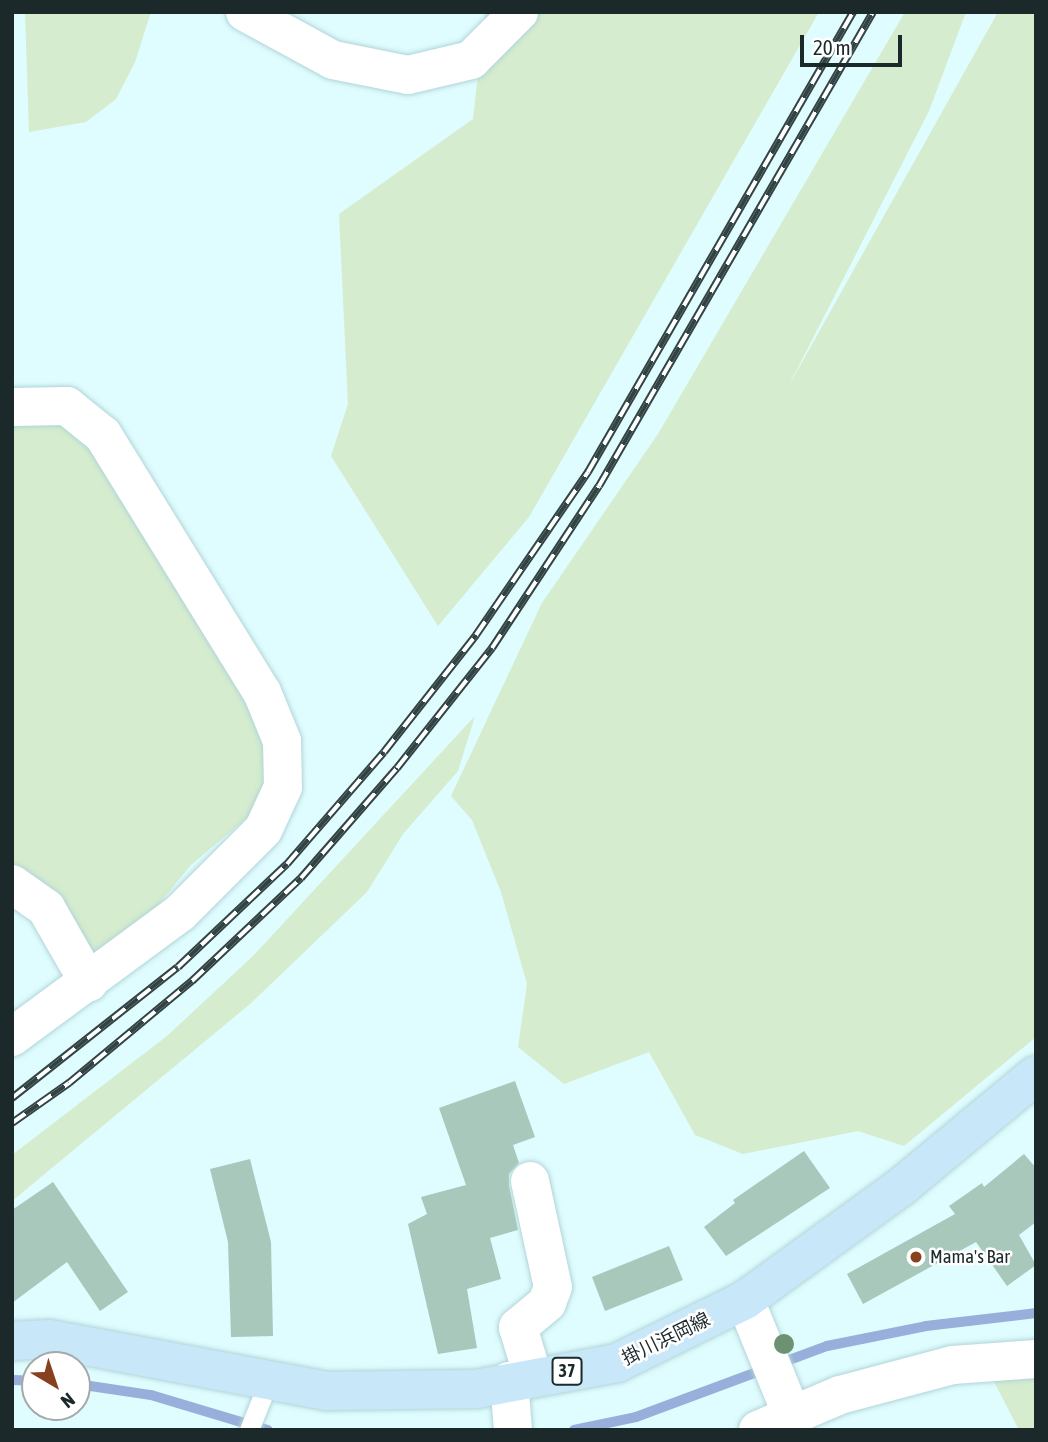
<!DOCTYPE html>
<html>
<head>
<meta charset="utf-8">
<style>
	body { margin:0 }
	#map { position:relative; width:1048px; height:1442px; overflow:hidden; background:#dffcfe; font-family:"Asap Condensed","Noto Sans JP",sans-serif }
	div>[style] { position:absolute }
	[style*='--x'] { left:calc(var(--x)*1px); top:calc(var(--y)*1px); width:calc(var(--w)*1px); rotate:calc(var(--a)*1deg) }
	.green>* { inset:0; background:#d5ecce }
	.stream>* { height:10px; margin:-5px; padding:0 5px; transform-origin:5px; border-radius:5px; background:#98aedb }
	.building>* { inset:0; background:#a8c8bb }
	.roads { filter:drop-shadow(0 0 2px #b1d5d8) drop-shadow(0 0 2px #b1d5d8) }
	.service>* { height:19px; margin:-9.5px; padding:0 9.5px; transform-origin:9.5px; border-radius:9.5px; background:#fff }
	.minor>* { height:38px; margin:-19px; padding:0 19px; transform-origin:19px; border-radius:19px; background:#fff }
	.primary>* { height:38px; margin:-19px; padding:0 19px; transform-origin:19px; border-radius:19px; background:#c8e8f9 }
	.rail>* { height:8px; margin-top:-4px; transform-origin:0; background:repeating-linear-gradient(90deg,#fff 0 16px,#334344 0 32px); box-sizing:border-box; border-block:2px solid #334344 }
	.trees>* { width:20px; height:20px; margin:-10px; border-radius:50%; background:#6d9272 }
	.dots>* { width:19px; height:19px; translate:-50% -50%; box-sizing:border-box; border:4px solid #fff; border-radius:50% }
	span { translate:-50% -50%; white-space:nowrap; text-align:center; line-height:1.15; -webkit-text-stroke:5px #fff; paint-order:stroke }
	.shield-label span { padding:2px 5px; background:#fff; border:2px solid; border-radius:5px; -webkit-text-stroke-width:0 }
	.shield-label { font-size:18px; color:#1b292a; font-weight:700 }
	.poi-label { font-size:19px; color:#1b292a }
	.left { translate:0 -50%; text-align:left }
	.street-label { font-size:19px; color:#1b292a }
	.frame { position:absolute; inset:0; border:14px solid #1b292a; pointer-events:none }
	.north { position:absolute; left:21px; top:1351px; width:70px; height:70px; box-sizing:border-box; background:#fff; border:2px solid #a4a9aa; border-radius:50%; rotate:141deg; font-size:19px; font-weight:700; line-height:28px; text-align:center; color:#1b292a }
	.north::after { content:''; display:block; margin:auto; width:24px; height:32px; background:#88411f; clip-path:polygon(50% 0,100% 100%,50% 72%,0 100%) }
	.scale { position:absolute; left:800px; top:35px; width:102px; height:32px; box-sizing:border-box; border:4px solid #1b292a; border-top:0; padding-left:9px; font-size:21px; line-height:24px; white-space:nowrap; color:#1b292a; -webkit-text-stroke:5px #fff; paint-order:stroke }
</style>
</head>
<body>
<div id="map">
	<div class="green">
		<i style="clip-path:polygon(25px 12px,151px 12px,135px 62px,116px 99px,86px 122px,29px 132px)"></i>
		<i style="clip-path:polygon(485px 12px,819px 12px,529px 517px,438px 626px,331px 456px,348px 404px,339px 214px,473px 119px)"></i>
		<i style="clip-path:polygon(905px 12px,966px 12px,929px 111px,787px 389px,998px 12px,1036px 12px,1036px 1037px,904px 1146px,858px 1131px,743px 1154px,695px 1135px,649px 1052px,564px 1084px,518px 1047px,527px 984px,501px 892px,472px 820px,451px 796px,542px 603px,658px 434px)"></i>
		<i style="clip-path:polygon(64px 419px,88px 447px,262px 692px,283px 787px,191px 865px,102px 973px,12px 872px,12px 422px)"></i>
		<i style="clip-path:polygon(475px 716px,458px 771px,403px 834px,367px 892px,250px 1004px,12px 1201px,12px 1155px,167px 1036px,253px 956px)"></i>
		<i style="clip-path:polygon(1036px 1371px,1036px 1430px,1019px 1430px,990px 1374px)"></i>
	</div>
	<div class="stream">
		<i style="--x:12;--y:1380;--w:23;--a:2"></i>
		<i style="--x:77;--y:1384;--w:75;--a:8.5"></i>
		<i style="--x:151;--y:1395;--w:122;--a:16.7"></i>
		<i style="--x:574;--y:1430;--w:63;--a:-11.8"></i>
		<i style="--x:636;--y:1417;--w:204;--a:-20.4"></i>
		<i style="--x:827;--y:1346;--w:101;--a:-11.4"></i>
		<i style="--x:926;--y:1326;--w:111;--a:-6.7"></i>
	</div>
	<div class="building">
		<i style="clip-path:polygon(515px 1081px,535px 1137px,513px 1145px,519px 1163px,509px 1174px,509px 1185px,518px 1230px,490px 1238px,501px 1279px,467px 1289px,477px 1348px,438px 1354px,408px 1224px,427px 1214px,421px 1197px,466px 1185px,439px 1108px)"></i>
		<i style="clip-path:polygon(804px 1151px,830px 1188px,726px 1256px,704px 1227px,735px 1203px,733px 1200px)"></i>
		<i style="clip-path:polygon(1024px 1154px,1036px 1168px,1036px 1222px,1019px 1235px,1036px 1265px,1007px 1286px,976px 1242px,863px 1304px,847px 1274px,955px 1214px,949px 1206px,982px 1183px,984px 1187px)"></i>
		<i style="clip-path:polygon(250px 1159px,271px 1242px,273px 1336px,231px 1337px,228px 1242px,210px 1169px)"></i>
		<i style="clip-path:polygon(53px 1182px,128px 1292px,100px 1311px,67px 1262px,12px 1303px,12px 1210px)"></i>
		<i style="clip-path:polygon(669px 1246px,683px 1280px,605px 1311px,592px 1277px)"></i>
	</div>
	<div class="roads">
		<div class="service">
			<i style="--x:249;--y:1430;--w:54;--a:-68.2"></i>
		</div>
		<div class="minor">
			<i style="--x:245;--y:12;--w:100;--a:28.6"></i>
			<i style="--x:333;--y:60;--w:76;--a:11.3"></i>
			<i style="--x:408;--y:75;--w:65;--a:-13.4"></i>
			<i style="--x:471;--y:60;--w:68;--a:-45"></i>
			<i style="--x:12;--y:407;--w:55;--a:-1"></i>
			<i style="--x:67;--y:406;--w:46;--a:38.9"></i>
			<i style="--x:103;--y:435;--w:302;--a:58.3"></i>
			<i style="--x:262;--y:692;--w:53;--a:67.8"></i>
			<i style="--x:282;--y:741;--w:46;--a:88.8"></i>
			<i style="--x:283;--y:787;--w:47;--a:114.9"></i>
			<i style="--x:263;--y:830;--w:117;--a:135"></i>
			<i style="--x:180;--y:913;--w:209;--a:143.6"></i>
			<i style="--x:12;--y:884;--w:42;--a:35.2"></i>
			<i style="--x:46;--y:908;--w:86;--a:60.2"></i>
			<i style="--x:530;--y:1181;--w:108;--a:77.8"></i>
			<i style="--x:553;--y:1287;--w:17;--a:111"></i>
			<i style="--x:547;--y:1303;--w:38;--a:140"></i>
			<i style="--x:518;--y:1327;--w:52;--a:73.3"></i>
			<i style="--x:745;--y:1300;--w:124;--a:67.8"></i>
			<i style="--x:509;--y:1381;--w:49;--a:85.3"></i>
			<i style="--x:758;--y:1430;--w:89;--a:-23.1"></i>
			<i style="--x:840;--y:1395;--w:117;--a:-14.9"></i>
			<i style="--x:953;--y:1365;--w:83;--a:-4.1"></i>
		</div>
		<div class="primary">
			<i style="--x:12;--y:1341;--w:37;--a:-3"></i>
			<i style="--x:49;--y:1339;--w:284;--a:10.6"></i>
			<i style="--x:328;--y:1391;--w:148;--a:-0.8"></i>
			<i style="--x:476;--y:1389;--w:143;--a:-10.4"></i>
			<i style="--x:617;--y:1363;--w:143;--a:-26.2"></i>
			<i style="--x:745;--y:1300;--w:193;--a:-35.9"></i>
			<i style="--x:901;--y:1187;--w:175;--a:-39.7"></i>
		</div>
	</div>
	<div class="rail">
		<i style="--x:12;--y:1098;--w:211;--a:-38.3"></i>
		<i style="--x:178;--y:967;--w:150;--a:-43.4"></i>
		<i style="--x:287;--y:864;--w:148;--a:-49.1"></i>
		<i style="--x:384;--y:752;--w:149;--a:-51.8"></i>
		<i style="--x:476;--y:635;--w:198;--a:-55.5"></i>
		<i style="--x:588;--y:472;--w:531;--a:-60.05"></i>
		<i style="--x:12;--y:1123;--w:70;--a:-35.1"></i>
		<i style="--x:69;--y:1083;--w:160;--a:-39.7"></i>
		<i style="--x:192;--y:981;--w:150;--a:-43.4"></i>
		<i style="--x:301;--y:878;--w:146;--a:-48.9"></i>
		<i style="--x:397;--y:768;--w:153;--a:-51.6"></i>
		<i style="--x:492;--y:648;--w:194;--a:-56.6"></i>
		<i style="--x:599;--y:486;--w:547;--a:-59.97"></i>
	</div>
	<div class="trees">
		<i style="left:784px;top:1344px"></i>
	</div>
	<div class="dots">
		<i style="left:916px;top:1257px;background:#88411f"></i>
	</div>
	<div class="shield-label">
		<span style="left:567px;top:1371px">37</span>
	</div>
	<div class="poi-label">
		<span class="left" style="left:930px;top:1257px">Mama's Bar</span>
	</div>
	<div class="street-label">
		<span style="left:666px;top:1339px;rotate:-26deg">掛川浜岡線</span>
	</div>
	<div class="frame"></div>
	<div class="north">N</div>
	<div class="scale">20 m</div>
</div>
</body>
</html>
